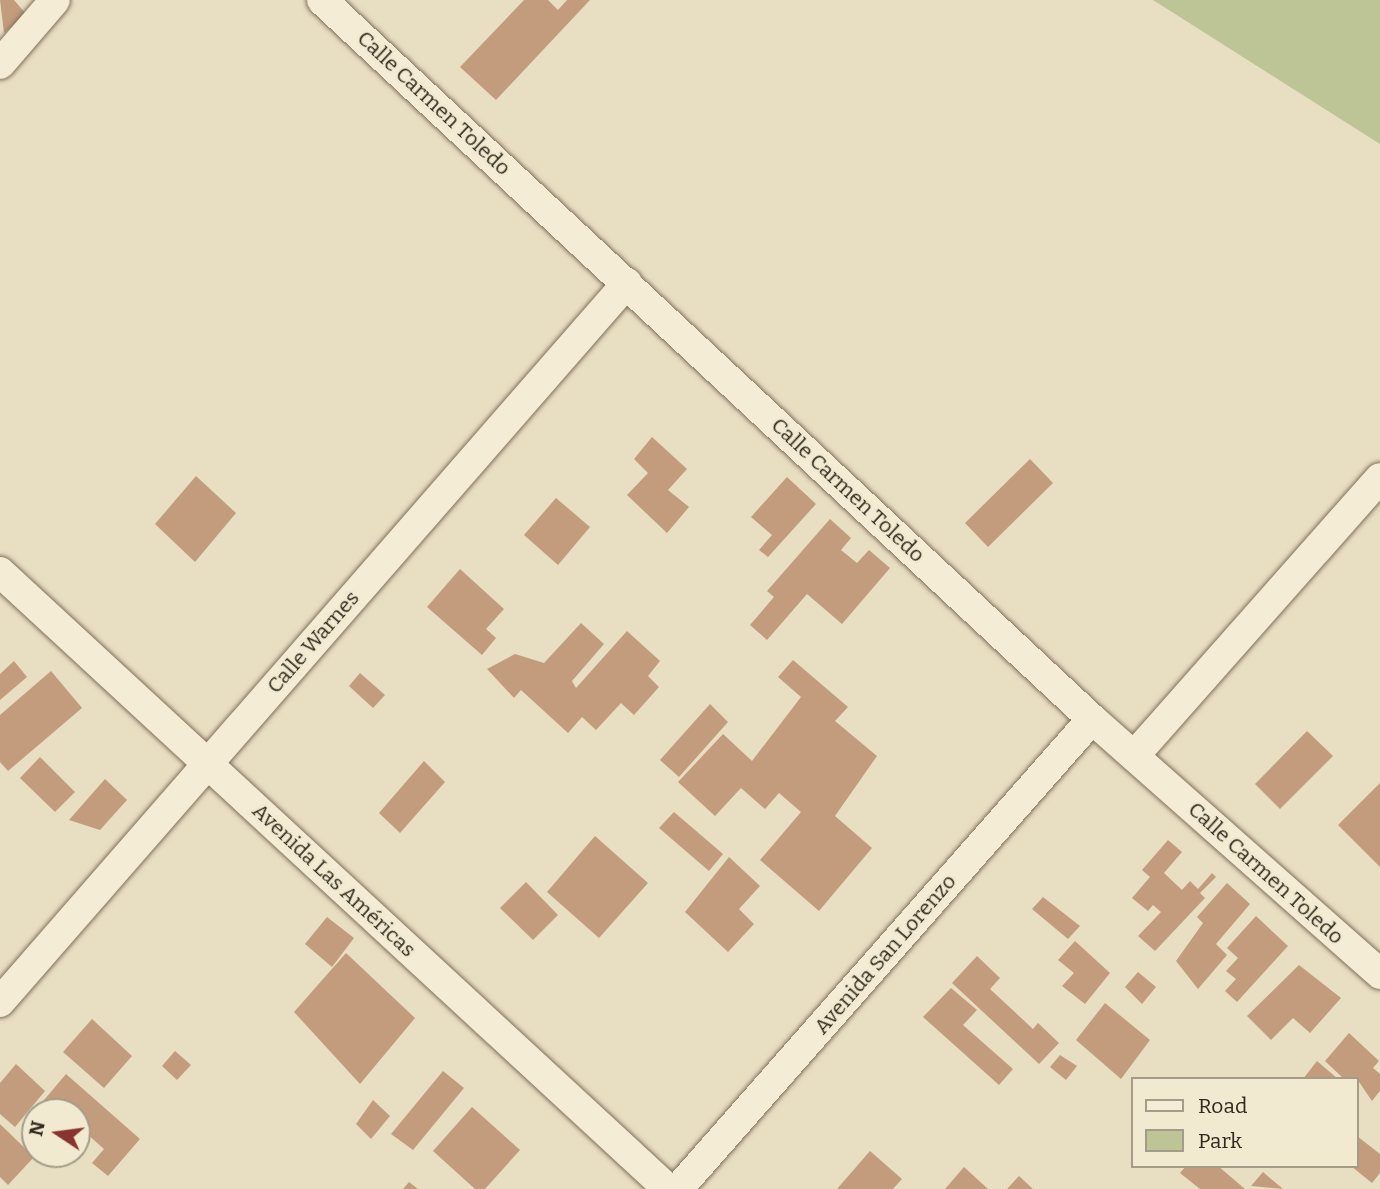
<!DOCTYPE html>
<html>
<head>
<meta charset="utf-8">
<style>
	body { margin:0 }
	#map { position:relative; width:1380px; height:1189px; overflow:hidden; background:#e8dec2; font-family:Bitter,serif }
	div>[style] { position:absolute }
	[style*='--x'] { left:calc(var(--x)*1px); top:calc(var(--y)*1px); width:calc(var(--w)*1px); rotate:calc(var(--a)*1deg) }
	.green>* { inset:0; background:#bdc597 }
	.building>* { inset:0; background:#c29c7c }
	.roads { filter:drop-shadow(0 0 2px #80705b) drop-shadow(0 0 2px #80705b) }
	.minor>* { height:30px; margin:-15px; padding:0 15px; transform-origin:15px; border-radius:15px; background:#f4ecd4 }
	span { translate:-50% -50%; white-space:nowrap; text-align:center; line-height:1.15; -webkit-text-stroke:5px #f1e9d0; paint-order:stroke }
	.street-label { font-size:21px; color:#31281e }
	.legend { position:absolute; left:1131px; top:1077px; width:228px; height:91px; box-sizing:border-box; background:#f1e9d0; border:2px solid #a49c89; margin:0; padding:9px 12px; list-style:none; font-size:21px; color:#31281e }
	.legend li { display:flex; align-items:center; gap:14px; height:35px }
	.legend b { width:35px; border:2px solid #a49c89 }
	.north { position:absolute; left:21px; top:1098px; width:70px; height:70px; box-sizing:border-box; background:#f1e9d0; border:2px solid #a49c89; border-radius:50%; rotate:283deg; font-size:19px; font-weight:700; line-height:28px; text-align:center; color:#31281e }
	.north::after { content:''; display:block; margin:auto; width:24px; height:32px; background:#883532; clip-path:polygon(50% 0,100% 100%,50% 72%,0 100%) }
</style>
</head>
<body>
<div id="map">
	<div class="green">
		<i style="clip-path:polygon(1153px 0,1380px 0,1380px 144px)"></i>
	</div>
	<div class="building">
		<i style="clip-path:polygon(0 0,14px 0,26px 14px,4px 33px)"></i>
		<i style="clip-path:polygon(524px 0,548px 0,558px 10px,567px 0,590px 0,496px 100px,460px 67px)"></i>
		<i style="clip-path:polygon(652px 437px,687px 469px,668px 490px,689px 507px,667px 533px,627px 495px,648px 473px,634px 459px)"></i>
		<i style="clip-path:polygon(1030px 459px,1053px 483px,988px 547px,965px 523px)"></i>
		<i style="clip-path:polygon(196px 476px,236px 513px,195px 562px,155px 524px)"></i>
		<i style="clip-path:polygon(787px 477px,816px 504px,768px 557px,759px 550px,772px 535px,751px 517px)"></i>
		<i style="clip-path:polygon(556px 498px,590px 527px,558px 565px,524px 535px)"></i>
		<i style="clip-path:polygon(830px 519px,851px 538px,841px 550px,857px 563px,869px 550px,890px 568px,842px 624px,807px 594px,767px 640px,750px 625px,774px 597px,767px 591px)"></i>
		<i style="clip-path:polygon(460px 569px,504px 609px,486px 629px,496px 638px,482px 655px,427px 607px)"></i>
		<i style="clip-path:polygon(581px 623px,604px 644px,572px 681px,576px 688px,627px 631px,660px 661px,648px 676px,659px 687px,634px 715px,621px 703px,596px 730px,582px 717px,568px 733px,521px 690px,514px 698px,487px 669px,515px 654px,544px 663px)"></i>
		<i style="clip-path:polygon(793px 660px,848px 707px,835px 721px,877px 756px,835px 816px,872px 848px,819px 911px,760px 860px,801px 812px,779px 793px,765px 809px,741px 788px,715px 816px,678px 782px,723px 734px,752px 761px,801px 697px,778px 677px)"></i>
		<i style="clip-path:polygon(14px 661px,27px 677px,0 700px,0 674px)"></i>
		<i style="clip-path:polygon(51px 671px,82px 708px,8px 771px,0 762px,0 715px)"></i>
		<i style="clip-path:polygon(360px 673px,385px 695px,373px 708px,349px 686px)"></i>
		<i style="clip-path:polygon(710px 704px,728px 722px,679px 777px,660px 760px)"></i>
		<i style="clip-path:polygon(1307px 731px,1333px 756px,1280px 809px,1255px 784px)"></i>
		<i style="clip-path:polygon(40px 757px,75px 792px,55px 812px,20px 778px)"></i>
		<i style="clip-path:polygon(424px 761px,445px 782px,400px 833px,379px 813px)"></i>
		<i style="clip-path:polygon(105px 779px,127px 800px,100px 830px,69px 820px)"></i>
		<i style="clip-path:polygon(1380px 783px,1380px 867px,1338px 825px)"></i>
		<i style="clip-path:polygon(674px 812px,723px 854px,709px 871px,659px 828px)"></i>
		<i style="clip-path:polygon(595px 836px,648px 883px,599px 938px,547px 892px)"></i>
		<i style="clip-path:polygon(1168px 840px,1182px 852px,1164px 873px,1182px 890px,1190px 881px,1198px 889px,1212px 873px,1216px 877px,1200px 893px,1205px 898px,1155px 951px,1138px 936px,1161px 912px,1153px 905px,1148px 911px,1132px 898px,1150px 877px,1142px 870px)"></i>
		<i style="clip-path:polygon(729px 857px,760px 886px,739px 909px,754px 924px,728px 952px,685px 912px)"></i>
		<i style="clip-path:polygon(526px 882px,558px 915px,533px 940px,500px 908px)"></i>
		<i style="clip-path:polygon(1227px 883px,1250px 904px,1216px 944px,1227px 955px,1198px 989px,1176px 961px,1203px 923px,1197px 917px)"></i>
		<i style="clip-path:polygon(1043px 897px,1080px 926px,1068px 939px,1032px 909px)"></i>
		<i style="clip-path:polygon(1256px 916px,1288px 946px,1237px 1002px,1225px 991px,1236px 979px,1226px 971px,1238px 958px,1227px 948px)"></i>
		<i style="clip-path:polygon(327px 917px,354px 938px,332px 967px,305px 944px)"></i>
		<i style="clip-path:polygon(1075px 941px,1110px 973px,1085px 1004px,1062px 986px,1074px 973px,1058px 960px)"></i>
		<i style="clip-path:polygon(346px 953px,415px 1018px,360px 1084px,294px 1012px)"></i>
		<i style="clip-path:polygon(977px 956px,1000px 978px,990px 989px,1033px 1029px,1038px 1023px,1059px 1043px,1039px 1064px,952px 983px)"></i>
		<i style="clip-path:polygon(1299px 965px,1341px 998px,1310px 1033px,1293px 1018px,1271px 1040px,1247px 1016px)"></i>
		<i style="clip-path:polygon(1138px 972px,1156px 987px,1142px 1004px,1125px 987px)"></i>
		<i style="clip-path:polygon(951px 988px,977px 1010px,963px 1025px,1013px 1069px,999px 1085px,923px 1017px)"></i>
		<i style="clip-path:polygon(1105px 1003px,1150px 1040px,1121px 1079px,1076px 1040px)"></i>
		<i style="clip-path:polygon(92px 1019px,132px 1056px,104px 1088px,63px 1052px)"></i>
		<i style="clip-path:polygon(1349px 1033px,1379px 1061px,1373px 1068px,1380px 1074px,1380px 1091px,1372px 1101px,1357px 1079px,1344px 1079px,1325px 1061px)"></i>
		<i style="clip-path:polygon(175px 1051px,191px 1065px,177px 1080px,162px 1066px)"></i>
		<i style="clip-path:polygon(1060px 1055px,1077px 1066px,1066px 1080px,1050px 1067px)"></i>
		<i style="clip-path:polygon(1317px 1061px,1338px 1079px,1303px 1079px)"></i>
		<i style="clip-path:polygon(16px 1064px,45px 1091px,15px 1127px,0 1114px,0 1083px)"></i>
		<i style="clip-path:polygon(443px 1071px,464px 1088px,413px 1150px,391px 1134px)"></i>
		<i style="clip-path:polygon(66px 1074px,140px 1139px,108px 1176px,92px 1163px,104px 1149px,77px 1125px,77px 1112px,34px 1112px)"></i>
		<i style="clip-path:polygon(373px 1100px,390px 1116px,371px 1139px,356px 1124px)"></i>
		<i style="clip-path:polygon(472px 1107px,520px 1150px,485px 1189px,475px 1189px,433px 1151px)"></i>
		<i style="clip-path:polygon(0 1124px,34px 1157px,8px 1185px,0 1177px)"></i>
		<i style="clip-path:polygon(1357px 1136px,1380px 1154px,1380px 1173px,1372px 1183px,1351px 1166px,1357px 1166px)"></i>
		<i style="clip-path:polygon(870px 1151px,902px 1179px,893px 1189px,837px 1189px)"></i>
		<i style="clip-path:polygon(1186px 1166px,1218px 1166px,1245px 1189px,1200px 1189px,1180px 1173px)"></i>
		<i style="clip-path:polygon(964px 1167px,988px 1189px,945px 1189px)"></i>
		<i style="clip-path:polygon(1263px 1172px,1283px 1189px,1251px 1186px)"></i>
		<i style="clip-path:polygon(1019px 1176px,1033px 1189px,1007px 1189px)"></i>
		<i style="clip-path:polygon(409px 1182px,418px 1189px,403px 1189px)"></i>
	</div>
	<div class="roads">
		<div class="minor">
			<i style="--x:322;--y:0;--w:1053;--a:43.04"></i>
			<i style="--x:1092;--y:719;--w:385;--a:41.5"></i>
			<i style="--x:0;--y:64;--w:84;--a:-49.3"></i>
			<i style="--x:0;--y:572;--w:909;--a:42.73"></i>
			<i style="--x:1134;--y:756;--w:371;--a:-48.5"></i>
			<i style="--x:0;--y:1002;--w:954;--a:-48.91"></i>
			<i style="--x:678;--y:1189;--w:626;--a:-48.62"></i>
		</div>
	</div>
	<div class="street-label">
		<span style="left:434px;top:103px;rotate:43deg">Calle Carmen Toledo</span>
		<span style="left:848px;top:490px;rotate:43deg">Calle Carmen Toledo</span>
		<span style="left:313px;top:642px;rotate:-49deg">Calle Warnes</span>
		<span style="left:1266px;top:873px;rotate:42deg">Calle Carmen Toledo</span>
		<span style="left:334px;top:880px;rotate:43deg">Avenida Las Américas</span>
		<span style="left:885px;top:954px;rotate:-49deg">Avenida San Lorenzo</span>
	</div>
	<ul class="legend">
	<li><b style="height:9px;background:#f4ecd4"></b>Road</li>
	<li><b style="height:19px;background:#bdc597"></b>Park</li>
	</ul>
	<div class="north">N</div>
</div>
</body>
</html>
